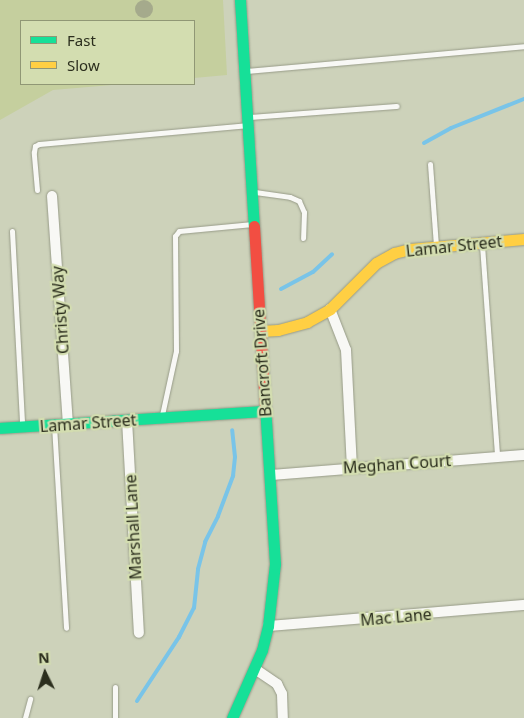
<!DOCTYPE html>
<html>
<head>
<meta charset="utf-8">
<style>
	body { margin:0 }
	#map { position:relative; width:524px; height:718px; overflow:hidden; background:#cdd2ba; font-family:"Noto Sans",sans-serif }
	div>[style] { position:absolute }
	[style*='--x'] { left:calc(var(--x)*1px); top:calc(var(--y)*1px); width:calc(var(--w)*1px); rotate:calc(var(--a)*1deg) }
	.green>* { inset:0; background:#c5cf9e }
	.stream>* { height:4px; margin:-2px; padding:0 2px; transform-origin:2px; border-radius:2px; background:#79c4e8 }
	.building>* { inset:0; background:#a5aa8c }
	.round { border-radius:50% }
	.roads { filter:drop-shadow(0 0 1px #979b88) drop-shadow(0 0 1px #979b88) }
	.lane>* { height:5px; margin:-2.5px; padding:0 2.5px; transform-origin:2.5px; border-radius:2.5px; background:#f8f8f5 }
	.street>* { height:10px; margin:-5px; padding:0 5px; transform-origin:5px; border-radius:5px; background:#f8f8f5 }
	.fast>* { height:11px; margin:-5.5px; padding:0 5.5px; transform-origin:5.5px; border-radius:5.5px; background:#16e098 }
	.slow>* { height:11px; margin:-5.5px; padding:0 5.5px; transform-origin:5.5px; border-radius:5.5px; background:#ffcf43 }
	.jam>* { height:11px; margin:-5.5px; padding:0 5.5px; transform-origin:5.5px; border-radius:5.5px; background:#f24e42 }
	span { translate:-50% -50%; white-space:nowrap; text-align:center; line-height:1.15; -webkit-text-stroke:4.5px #d3ddb0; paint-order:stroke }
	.street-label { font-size:16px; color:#2b2e1d }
	.legend { position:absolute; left:20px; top:20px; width:175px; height:65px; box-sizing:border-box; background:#d3ddb0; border:1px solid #909775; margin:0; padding:6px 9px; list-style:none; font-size:15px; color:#2b2e1d }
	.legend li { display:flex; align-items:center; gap:10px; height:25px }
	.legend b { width:25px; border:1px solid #909775 }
	.north { position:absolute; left:20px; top:648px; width:50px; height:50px; -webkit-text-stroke:4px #d3ddb0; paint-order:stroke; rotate:356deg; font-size:14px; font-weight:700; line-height:20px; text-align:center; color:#2b2e1d }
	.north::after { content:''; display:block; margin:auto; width:18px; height:22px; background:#2b2e1d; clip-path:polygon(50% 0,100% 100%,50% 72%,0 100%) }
</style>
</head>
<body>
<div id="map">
	<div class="green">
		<i style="clip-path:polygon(0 0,223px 0,227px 75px,194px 78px,194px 21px,21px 21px,21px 84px,123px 84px,53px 90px,0 120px)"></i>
	</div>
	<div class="stream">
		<i style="--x:424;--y:143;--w:31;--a:-29"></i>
		<i style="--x:451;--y:128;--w:79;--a:-21.7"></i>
		<i style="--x:281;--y:289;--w:36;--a:-28"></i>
		<i style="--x:313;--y:272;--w:26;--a:-43"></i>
		<i style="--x:137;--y:701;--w:77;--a:-56.7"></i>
		<i style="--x:179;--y:637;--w:33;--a:-63"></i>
		<i style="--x:194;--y:608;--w:39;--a:-84"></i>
		<i style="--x:198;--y:569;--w:28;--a:-75"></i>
		<i style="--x:205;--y:542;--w:29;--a:-63"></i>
		<i style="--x:218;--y:516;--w:43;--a:-69.4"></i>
		<i style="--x:233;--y:476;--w:19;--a:-84"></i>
		<i style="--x:235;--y:457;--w:27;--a:-96"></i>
	</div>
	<div class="building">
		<i class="round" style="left:135px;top:0;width:18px;height:18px"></i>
	</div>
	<div class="roads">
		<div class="lane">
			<i style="--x:246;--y:71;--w:279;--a:-5.1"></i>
			<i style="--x:249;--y:117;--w:148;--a:-4.3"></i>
			<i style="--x:430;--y:164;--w:82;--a:85.8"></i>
			<i style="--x:37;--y:190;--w:38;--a:-95"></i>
			<i style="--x:34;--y:152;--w:6;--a:-81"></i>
			<i style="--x:35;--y:146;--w:4;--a:-27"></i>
			<i style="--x:39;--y:144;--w:208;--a:-5.2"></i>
			<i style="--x:255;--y:192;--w:35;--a:8"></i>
			<i style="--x:290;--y:197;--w:10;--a:24"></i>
			<i style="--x:299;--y:201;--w:12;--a:66"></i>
			<i style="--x:304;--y:212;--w:26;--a:92"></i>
			<i style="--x:12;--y:231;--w:194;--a:87"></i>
			<i style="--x:482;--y:245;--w:212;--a:85.9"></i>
			<i style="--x:162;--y:415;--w:66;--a:-77.7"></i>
			<i style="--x:176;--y:351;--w:115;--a:-90.5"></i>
			<i style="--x:175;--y:236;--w:6;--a:-51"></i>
			<i style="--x:179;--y:231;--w:74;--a:-5.4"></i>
			<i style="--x:54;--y:425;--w:203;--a:86.6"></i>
			<i style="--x:25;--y:718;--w:20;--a:-75"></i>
			<i style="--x:115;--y:718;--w:31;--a:-90"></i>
		</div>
		<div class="street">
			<i style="--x:52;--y:196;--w:229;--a:86"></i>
			<i style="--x:330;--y:309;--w:44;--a:68.7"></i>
			<i style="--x:346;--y:350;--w:118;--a:87.1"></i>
			<i style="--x:127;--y:420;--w:213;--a:86.8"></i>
			<i style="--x:270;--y:475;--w:255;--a:-4.5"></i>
			<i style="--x:268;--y:626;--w:257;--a:-4.7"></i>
			<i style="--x:255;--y:669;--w:27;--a:34"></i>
			<i style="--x:277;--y:684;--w:11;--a:63"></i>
			<i style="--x:282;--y:694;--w:24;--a:88"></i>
		</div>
		<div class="fast">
			<i style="--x:240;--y:0;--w:226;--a:86.5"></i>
			<i style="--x:0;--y:428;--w:266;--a:-3.7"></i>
			<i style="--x:232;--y:718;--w:74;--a:-66.2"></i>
			<i style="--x:262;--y:650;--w:25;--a:-76"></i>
			<i style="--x:268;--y:626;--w:62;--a:-83.6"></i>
			<i style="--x:275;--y:564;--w:157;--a:-93.6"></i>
		</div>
		<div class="slow">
			<i style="--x:260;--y:331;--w:18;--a:-3"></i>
			<i style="--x:278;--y:330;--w:30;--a:-15"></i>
			<i style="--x:307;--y:322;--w:26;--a:-29"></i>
			<i style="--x:330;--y:309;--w:65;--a:-45"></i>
			<i style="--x:376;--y:263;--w:21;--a:-29"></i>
			<i style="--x:394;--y:253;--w:16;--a:-14"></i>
			<i style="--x:410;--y:249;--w:114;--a:-5"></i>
		</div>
		<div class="jam">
			<i style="--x:254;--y:226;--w:181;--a:86.5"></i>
		</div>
	</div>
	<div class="street-label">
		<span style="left:454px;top:246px;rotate:-6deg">Lamar Street</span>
		<span style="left:60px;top:310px;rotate:-94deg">Christy Way</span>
		<span style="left:262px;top:363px;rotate:-94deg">Bancroft Drive</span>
		<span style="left:88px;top:423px;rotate:-4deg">Lamar Street</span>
		<span style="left:397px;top:464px;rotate:-4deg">Meghan Court</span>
		<span style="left:133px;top:527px;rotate:-93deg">Marshall Lane</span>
		<span style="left:396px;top:617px;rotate:-5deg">Mac Lane</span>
	</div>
	<ul class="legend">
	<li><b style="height:6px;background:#16e098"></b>Fast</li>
	<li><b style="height:6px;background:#ffcf43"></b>Slow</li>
	</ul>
	<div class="north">N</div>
</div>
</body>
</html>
